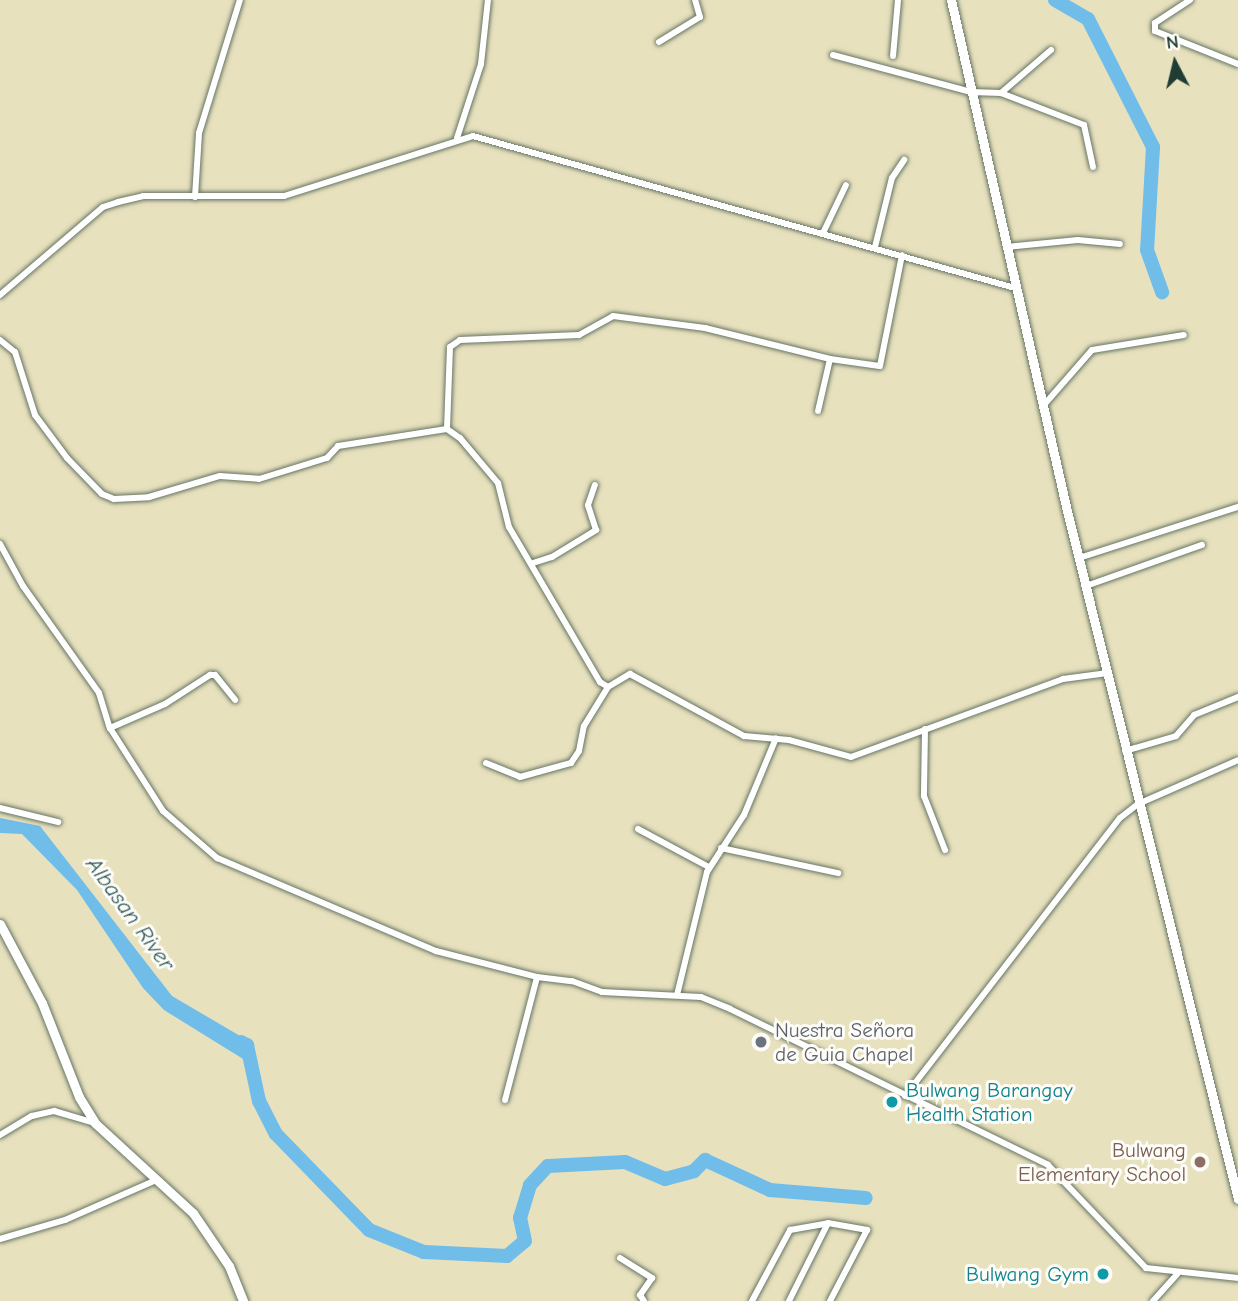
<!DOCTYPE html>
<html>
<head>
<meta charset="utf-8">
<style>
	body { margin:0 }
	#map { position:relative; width:1238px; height:1301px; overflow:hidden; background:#e8e1be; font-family:"Comic Neue",sans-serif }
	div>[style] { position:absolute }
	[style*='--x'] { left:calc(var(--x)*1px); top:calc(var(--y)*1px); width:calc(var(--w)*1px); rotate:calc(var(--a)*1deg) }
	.water>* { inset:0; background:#70bdea }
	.river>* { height:14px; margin:-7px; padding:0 7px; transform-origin:7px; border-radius:7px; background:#70bdea }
	.roads { filter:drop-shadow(0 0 2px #657664) drop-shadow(0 0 2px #657664) }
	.street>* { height:6px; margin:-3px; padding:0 3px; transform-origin:3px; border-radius:3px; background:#fff }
	.secondary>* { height:9px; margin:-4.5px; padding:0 4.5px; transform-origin:4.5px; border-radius:4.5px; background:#fff }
	.dots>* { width:19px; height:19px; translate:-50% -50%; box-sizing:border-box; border:4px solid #fdfcf7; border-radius:50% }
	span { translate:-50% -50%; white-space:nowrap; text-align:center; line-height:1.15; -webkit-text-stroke:6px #fdfcf7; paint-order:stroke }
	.worship-label { font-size:21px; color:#5b616d }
	.left { translate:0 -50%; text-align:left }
	.culture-label { font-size:21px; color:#0d838f }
	.right { translate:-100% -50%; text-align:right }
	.education-label { font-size:21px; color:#785e54 }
	.water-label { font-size:23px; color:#335d62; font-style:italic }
	.north { position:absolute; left:1140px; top:28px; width:70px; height:70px; -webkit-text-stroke:5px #fdfcf7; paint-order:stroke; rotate:353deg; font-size:19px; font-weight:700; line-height:28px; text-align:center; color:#1f3d34 }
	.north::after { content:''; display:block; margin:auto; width:24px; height:32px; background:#1f3d34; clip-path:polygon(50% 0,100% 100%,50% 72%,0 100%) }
</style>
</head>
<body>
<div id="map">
	<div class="water">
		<i style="clip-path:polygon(0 818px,40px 826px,172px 996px,252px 1043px,248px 1062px,164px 1010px,143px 988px,77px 890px,22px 834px,0 833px)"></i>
	</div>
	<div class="river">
		<i style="--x:1055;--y:0;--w:38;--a:30"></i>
		<i style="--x:1088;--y:19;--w:144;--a:63.1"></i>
		<i style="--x:1153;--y:147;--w:103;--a:93.3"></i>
		<i style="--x:1147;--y:250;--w:45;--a:70.3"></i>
		<i style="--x:241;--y:1042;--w:7;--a:27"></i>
		<i style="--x:247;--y:1045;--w:57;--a:77.9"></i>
		<i style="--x:259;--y:1101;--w:37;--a:63"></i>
		<i style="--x:276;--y:1134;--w:134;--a:45.9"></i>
		<i style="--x:369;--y:1230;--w:59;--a:21.8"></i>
		<i style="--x:424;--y:1252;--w:83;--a:2.8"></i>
		<i style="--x:507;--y:1256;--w:23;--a:-40"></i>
		<i style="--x:525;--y:1241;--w:24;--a:-102"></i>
		<i style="--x:520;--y:1218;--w:34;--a:-73"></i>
		<i style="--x:530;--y:1185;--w:26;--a:-47"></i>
		<i style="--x:548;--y:1166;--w:77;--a:-3"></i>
		<i style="--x:625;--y:1162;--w:43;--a:23"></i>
		<i style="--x:665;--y:1179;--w:30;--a:-15"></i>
		<i style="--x:694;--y:1171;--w:16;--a:-45"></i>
		<i style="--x:705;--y:1160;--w:72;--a:24.8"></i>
		<i style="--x:770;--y:1190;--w:96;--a:4.8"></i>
	</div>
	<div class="roads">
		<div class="street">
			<i style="--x:1190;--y:0;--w:42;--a:146.7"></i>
			<i style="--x:1155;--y:23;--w:8;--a:90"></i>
			<i style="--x:1155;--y:31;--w:89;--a:21.7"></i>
			<i style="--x:659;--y:42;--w:48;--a:-31.4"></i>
			<i style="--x:700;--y:17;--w:18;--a:-106"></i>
			<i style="--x:833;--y:55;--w:143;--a:15"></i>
			<i style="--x:971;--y:92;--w:30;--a:2"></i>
			<i style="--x:1001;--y:93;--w:66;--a:-40.7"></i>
			<i style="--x:893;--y:56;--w:56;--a:-84.9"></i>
			<i style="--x:1001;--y:93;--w:89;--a:21.1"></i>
			<i style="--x:1084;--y:125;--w:43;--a:77.9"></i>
			<i style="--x:457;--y:138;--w:78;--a:-72"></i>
			<i style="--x:481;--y:64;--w:64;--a:-83.8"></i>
			<i style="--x:195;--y:197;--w:64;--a:-86.4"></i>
			<i style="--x:199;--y:133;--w:139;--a:-72.9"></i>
			<i style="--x:823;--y:233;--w:53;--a:-64.4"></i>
			<i style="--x:875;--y:247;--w:71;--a:-76.2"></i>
			<i style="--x:892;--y:178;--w:22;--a:-56"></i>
			<i style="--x:1006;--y:247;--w:72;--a:-5.6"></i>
			<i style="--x:1078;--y:240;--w:42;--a:5.4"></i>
			<i style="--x:0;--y:295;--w:135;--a:-40.5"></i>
			<i style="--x:103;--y:207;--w:16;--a:-18"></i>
			<i style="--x:118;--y:202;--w:26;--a:-13"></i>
			<i style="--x:143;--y:196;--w:141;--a:0"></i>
			<i style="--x:284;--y:196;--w:198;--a:-17.6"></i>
			<i style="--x:473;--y:136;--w:563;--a:15.67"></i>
			<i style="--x:0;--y:340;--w:19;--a:39"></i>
			<i style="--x:15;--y:352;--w:66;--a:72.4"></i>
			<i style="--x:35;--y:415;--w:54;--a:53.3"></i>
			<i style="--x:67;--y:458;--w:50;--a:45.8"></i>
			<i style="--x:102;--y:494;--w:13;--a:23"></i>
			<i style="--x:114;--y:499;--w:35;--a:-3"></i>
			<i style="--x:149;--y:497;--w:74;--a:-16.5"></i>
			<i style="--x:220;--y:476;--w:39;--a:4"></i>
			<i style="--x:259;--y:479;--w:71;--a:-17.2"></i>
			<i style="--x:327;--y:458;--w:16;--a:-47"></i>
			<i style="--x:338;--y:446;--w:110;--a:-8.9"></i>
			<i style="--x:447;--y:429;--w:16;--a:35"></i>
			<i style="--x:460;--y:438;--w:59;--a:49.8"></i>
			<i style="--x:498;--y:483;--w:45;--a:76"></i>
			<i style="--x:509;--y:527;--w:180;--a:59.6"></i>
			<i style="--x:600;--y:682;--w:9;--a:32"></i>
			<i style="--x:608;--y:687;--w:26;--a:-31"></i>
			<i style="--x:630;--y:674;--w:130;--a:28.5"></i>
			<i style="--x:744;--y:736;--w:45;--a:5.1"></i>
			<i style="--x:789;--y:740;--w:64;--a:15.3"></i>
			<i style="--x:851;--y:757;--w:226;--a:-20.2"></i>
			<i style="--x:1063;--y:679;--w:45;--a:-7.6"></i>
			<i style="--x:1043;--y:406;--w:74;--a:-48.8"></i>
			<i style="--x:1092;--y:350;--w:93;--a:-9.3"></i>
			<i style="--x:818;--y:411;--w:53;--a:-77"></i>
			<i style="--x:447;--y:429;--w:82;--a:-87.9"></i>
			<i style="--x:450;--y:347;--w:12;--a:-35"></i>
			<i style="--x:460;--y:340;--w:119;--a:-2.4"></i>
			<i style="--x:579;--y:335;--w:39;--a:-29"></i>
			<i style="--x:613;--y:316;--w:93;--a:7.4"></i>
			<i style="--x:705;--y:328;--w:129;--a:13.9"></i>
			<i style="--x:830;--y:359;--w:50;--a:8"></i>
			<i style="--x:880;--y:366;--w:113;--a:-78.8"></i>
			<i style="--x:0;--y:544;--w:48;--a:61.3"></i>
			<i style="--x:23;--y:586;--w:131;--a:54.6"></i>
			<i style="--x:99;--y:693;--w:37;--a:73"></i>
			<i style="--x:110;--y:728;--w:98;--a:57.4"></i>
			<i style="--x:163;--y:811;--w:72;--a:41"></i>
			<i style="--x:217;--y:858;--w:238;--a:23"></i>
			<i style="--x:436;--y:951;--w:104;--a:14.4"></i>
			<i style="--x:537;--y:977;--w:35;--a:7"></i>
			<i style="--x:572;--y:981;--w:32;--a:20"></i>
			<i style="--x:602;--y:992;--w:99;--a:2.9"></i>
			<i style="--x:701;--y:997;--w:31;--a:22"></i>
			<i style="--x:730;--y:1009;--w:354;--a:26.1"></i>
			<i style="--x:1048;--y:1165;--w:142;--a:46.4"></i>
			<i style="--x:1146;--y:1268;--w:93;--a:6.2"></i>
			<i style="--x:1079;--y:558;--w:167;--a:-17.8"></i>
			<i style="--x:533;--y:563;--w:20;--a:-18"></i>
			<i style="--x:552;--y:557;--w:52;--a:-31.5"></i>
			<i style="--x:596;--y:530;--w:26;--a:-108"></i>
			<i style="--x:588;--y:505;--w:21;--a:-71"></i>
			<i style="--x:1086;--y:586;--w:123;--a:-19.5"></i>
			<i style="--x:110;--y:728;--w:60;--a:-23.6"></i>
			<i style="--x:165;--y:704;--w:54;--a:-32.8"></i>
			<i style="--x:210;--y:675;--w:5;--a:0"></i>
			<i style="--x:215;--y:675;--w:32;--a:51"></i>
			<i style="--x:925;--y:729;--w:67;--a:90.9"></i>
			<i style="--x:924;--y:796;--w:58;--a:68.7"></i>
			<i style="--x:1125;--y:751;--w:53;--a:-16.4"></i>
			<i style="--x:1176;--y:736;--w:28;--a:-49"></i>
			<i style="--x:1194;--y:715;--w:48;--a:-22.2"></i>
			<i style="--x:486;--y:763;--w:37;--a:22"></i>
			<i style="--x:520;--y:777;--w:53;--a:-15.4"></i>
			<i style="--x:571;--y:763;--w:14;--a:-56"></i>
			<i style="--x:579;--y:751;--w:25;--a:-79"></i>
			<i style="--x:584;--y:726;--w:46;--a:-58.4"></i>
			<i style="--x:0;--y:808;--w:60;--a:13.6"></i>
			<i style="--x:638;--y:829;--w:81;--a:28.2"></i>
			<i style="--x:721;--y:848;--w:120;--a:12.1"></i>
			<i style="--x:677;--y:995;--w:127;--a:-76.3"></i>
			<i style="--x:707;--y:872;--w:68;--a:-57"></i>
			<i style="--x:744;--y:815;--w:83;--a:-67.4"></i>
			<i style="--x:905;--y:1096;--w:351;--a:-52.3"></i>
			<i style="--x:1120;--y:818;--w:23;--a:-38"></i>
			<i style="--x:1138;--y:804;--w:109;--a:-23.7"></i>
			<i style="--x:505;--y:1100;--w:127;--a:-75.4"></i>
			<i style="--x:0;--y:1135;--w:37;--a:-31"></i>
			<i style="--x:32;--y:1116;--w:23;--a:-13"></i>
			<i style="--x:54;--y:1111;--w:43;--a:16.3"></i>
			<i style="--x:0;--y:1239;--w:68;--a:-16.3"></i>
			<i style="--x:65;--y:1220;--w:99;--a:-23.7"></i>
			<i style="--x:620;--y:1258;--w:38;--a:32"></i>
			<i style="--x:652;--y:1278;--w:21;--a:125"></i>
			<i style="--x:640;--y:1295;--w:7;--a:56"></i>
			<i style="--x:752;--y:1301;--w:81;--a:-61.8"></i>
			<i style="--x:790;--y:1230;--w:39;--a:-10"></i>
			<i style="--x:828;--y:1223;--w:40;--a:10"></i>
			<i style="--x:867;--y:1230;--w:80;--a:117.5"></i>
			<i style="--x:789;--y:1301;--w:87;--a:-63.4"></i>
			<i style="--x:1153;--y:1301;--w:36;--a:-48"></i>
		</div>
		<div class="secondary">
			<i style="--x:951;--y:0;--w:524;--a:77.21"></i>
			<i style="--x:1067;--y:511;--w:709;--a:76.04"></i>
			<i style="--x:0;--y:924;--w:89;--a:62"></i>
			<i style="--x:42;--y:1003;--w:101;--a:68.5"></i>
			<i style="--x:79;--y:1097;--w:31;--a:58"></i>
			<i style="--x:95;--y:1123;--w:133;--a:42.6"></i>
			<i style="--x:193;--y:1213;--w:64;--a:55.8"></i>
			<i style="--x:229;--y:1266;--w:38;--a:68"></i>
		</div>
	</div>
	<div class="dots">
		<i style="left:761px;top:1042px;background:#6b7280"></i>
		<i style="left:892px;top:1102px;background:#0f9aa8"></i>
		<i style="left:1200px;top:1162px;background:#8d6e63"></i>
		<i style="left:1103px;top:1274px;background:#0f9aa8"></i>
	</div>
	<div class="worship-label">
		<span class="left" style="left:775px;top:1042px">Nuestra Señora<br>de Guia Chapel</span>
	</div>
	<div class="culture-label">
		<span class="left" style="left:906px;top:1102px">Bulwang Barangay<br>Health Station</span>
		<span class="right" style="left:1089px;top:1274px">Bulwang Gym</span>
	</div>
	<div class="education-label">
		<span class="right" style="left:1186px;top:1162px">Bulwang<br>Elementary School</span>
	</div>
	<div class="water-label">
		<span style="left:130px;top:914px;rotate:54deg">Albasan River</span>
	</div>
	<div class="north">N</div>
</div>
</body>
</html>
